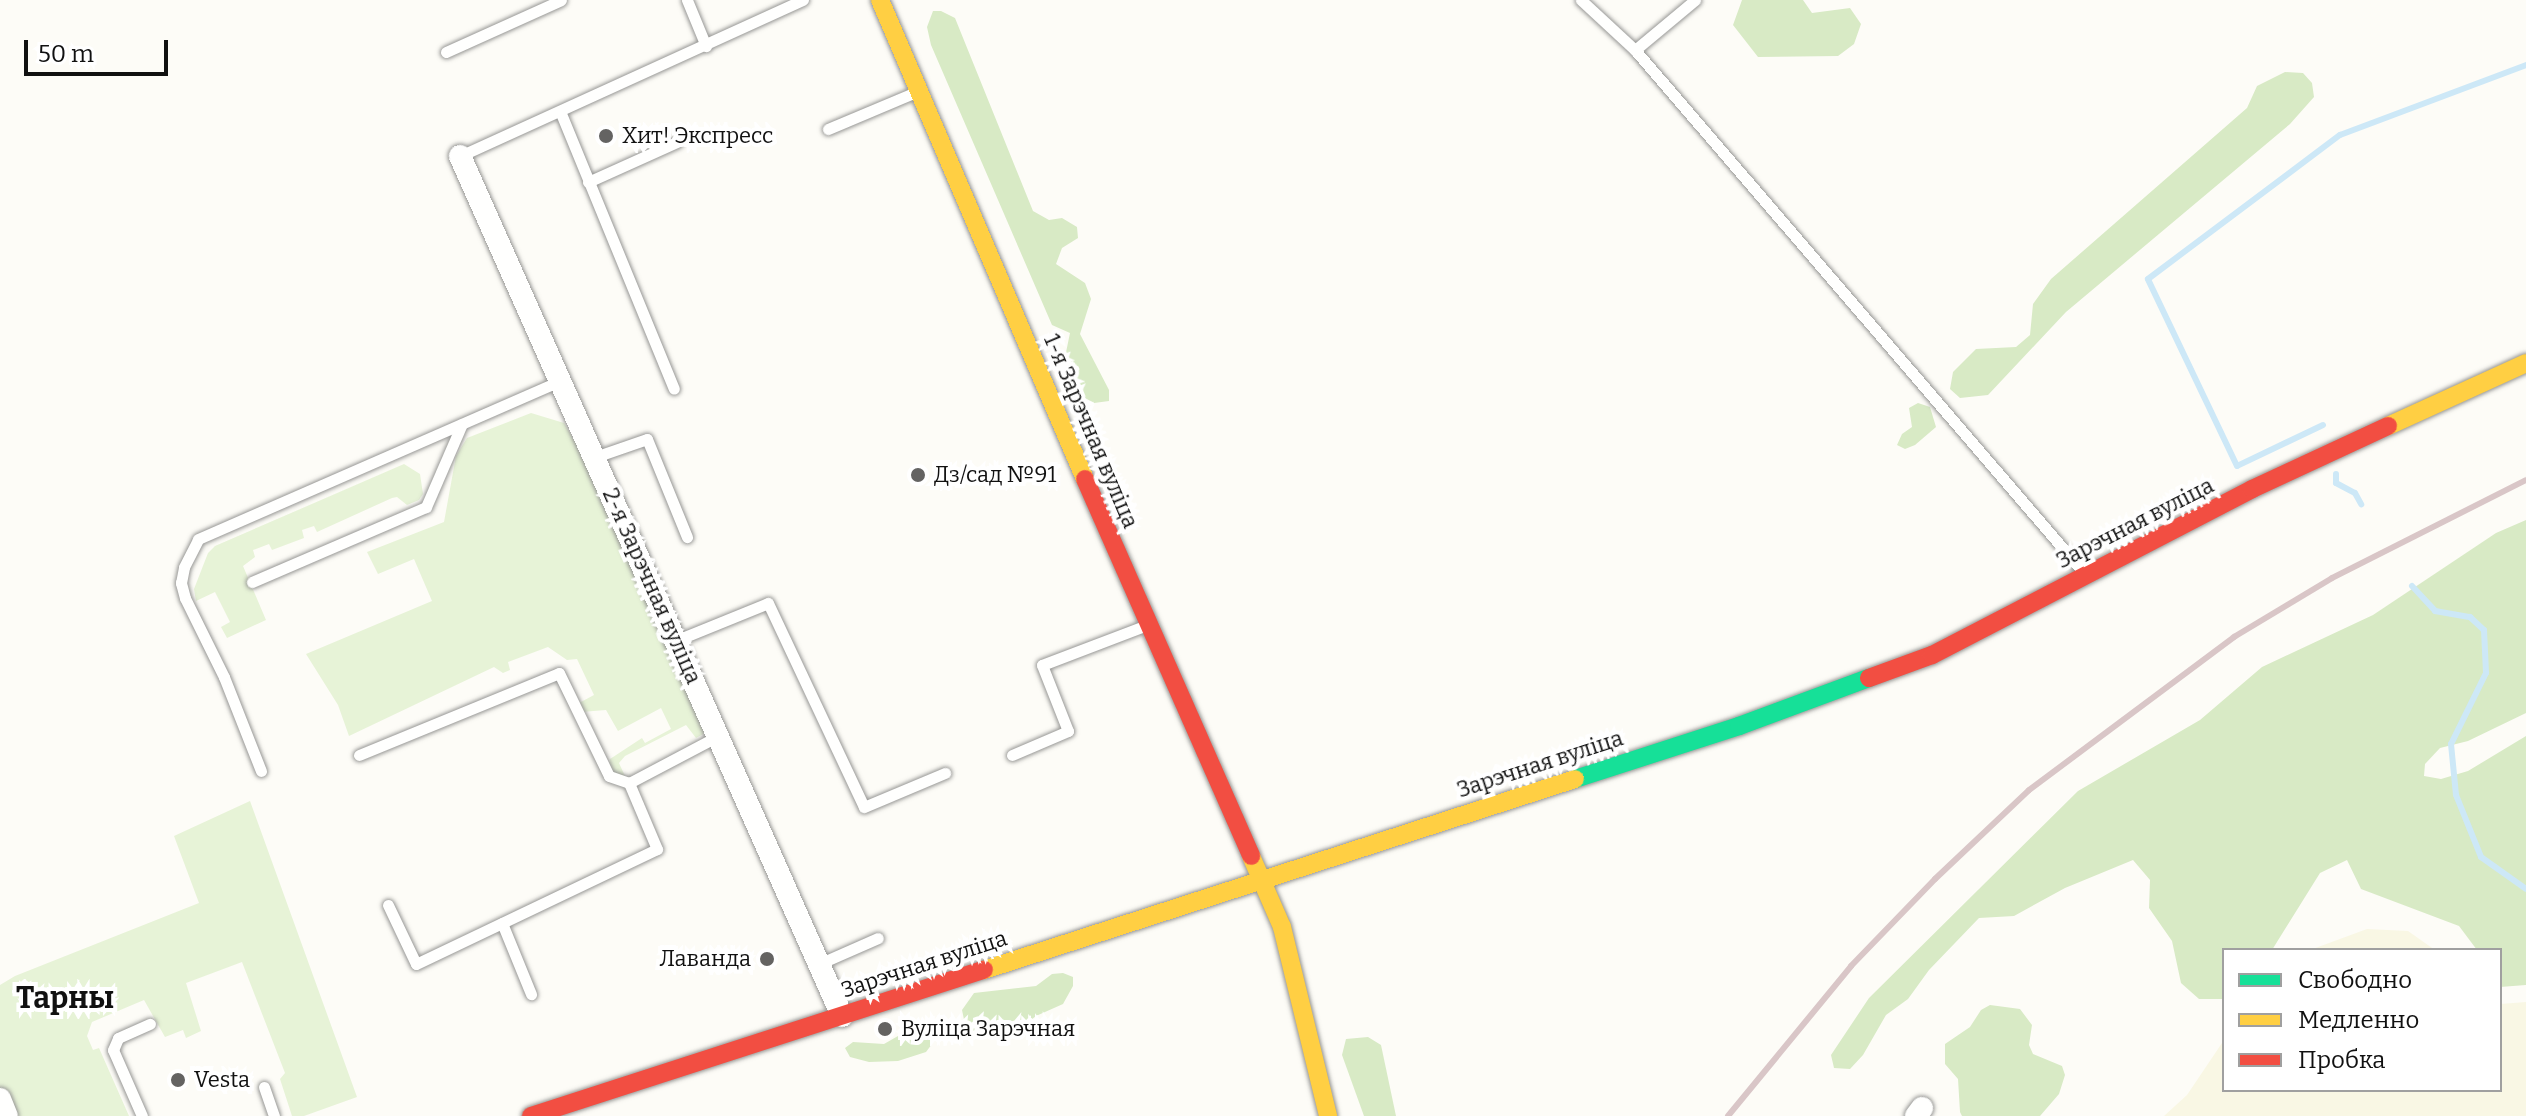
<!DOCTYPE html>
<html>
<head>
<meta charset="utf-8">
<style>
	body { margin:0 }
	#map { position:relative; width:2526px; height:1116px; overflow:hidden; background:#fdfcf7; font-family:Bitter,serif }
	div>[style] { position:absolute }
	[style*='--x'] { left:calc(var(--x)*1px); top:calc(var(--y)*1px); width:calc(var(--w)*1px); rotate:calc(var(--a)*1deg) }
	.farmland>* { inset:0; background:#f9f7e4 }
	.green>* { inset:0; background:#e7f3d7 }
	.forest>* { inset:0; background:#d8eac5 }
	.stream>* { height:6px; margin:-3px; padding:0 3px; transform-origin:3px; border-radius:3px; background:#cde8f7 }
	.roads { filter:drop-shadow(0 0 2px #979795) drop-shadow(0 0 2px #979795) }
	.lane>* { height:11px; margin:-5.5px; padding:0 5.5px; transform-origin:5.5px; border-radius:5.5px; background:#fffffe }
	.street>* { height:22px; margin:-11px; padding:0 11px; transform-origin:11px; border-radius:11px; background:#fffffe }
	.fast>* { height:18px; margin:-9px; padding:0 9px; transform-origin:9px; border-radius:9px; background:#16e098 }
	.slow>* { height:18px; margin:-9px; padding:0 9px; transform-origin:9px; border-radius:9px; background:#ffcf43 }
	.jam>* { height:18px; margin:-9px; padding:0 9px; transform-origin:9px; border-radius:9px; background:#f24e42 }
	.rail>* { height:6px; margin:-3px; padding:0 3px; transform-origin:3px; border-radius:3px; background:#d9c6c7 }
	.dots>* { width:22px; height:22px; translate:-50% -50%; box-sizing:border-box; border:4px solid #fff; border-radius:50% }
	span { translate:-50% -50%; white-space:nowrap; text-align:center; line-height:1.15; -webkit-text-stroke:8px #fff; paint-order:stroke }
	.poi-label { font-size:22px; color:#111 }
	.left { translate:0 -50%; text-align:left }
	.right { translate:-100% -50%; text-align:right }
	.street-label { font-size:22px; color:#111 }
	.district-label { font-size:30px; color:#111; font-weight:700 }
	.legend { position:absolute; left:2222px; top:948px; width:280px; height:144px; box-sizing:border-box; background:#fff; border:2px solid #a0a0a0; margin:0; padding:10px 14px; list-style:none; font-size:24px; color:#111 }
	.legend li { display:flex; align-items:center; gap:16px; height:40px }
	.legend b { width:40px; border:2px solid #a0a0a0 }
	.scale { position:absolute; left:24px; top:40px; width:144px; height:36px; box-sizing:border-box; border:4px solid #111; border-top:0; padding-left:10px; font-size:24px; line-height:28px; white-space:nowrap; color:#111; -webkit-text-stroke:6px #fff; paint-order:stroke }
</style>
</head>
<body>
<div id="map">
	<div class="farmland">
		<i style="clip-path:polygon(2367px 929px,2408px 931px,2435px 950px,2310px 950px)"></i>
		<i style="clip-path:polygon(2526px 1002px,2526px 1116px,2164px 1116px,2187px 1095px,2224px 1040px,2224px 1090px,2500px 1090px,2500px 1004px)"></i>
	</div>
	<div class="green">
		<i style="clip-path:polygon(531px 413px,564px 423px,577px 445px,659px 618px,707px 732px,696px 738px,686px 725px,625px 756px,619px 763px,625px 776px,616px 775px,609px 766px,610px 759px,642px 738px,645px 743px,671px 729px,661px 708px,618px 731px,606px 710px,581px 712px,579px 703px,594px 695px,577px 659px,567px 660px,548px 647px,508px 662px,510px 670px,503px 673px,494px 667px,349px 736px,338px 705px,306px 654px,432px 601px,414px 559px,378px 574px,367px 552px,444px 522px,456px 456px,467px 438px)"></i>
		<i style="clip-path:polygon(404px 464px,420px 474px,423px 494px,419px 500px,407px 505px,397px 497px,392px 498px,317px 532px,314px 526px,302px 530px,304px 538px,272px 550px,269px 544px,253px 550px,255px 557px,243px 566px,266px 620px,227px 638px,221px 627px,230px 622px,215px 592px,196px 601px,194px 589px,208px 553px,215px 546px)"></i>
		<i style="clip-path:polygon(250px 801px,357px 1097px,304px 1116px,292px 1116px,280px 1079px,285px 1073px,242px 962px,186px 983px,201px 1031px,186px 1038px,183px 1030px,165px 1037px,144px 1000px,92px 1022px,87px 1036px,93px 1050px,99px 1048px,129px 1116px,6px 1116px,0 1100px,0 985px,15px 976px,199px 903px,174px 836px)"></i>
	</div>
	<div class="forest">
		<i style="clip-path:polygon(1742px 0,1803px 0,1812px 13px,1850px 8px,1861px 24px,1854px 44px,1838px 56px,1758px 57px,1733px 25px)"></i>
		<i style="clip-path:polygon(933px 11px,941px 11px,955px 18px,1033px 211px,1049px 220px,1062px 218px,1077px 227px,1078px 238px,1062px 248px,1056px 264px,1085px 283px,1091px 299px,1080px 334px,1109px 390px,1109px 401px,1094px 403px,1078px 394px,1064px 362px,1070px 333px,1052px 325px,931px 45px,927px 27px)"></i>
		<i style="clip-path:polygon(2285px 72px,2303px 73px,2312px 83px,2314px 97px,2290px 124px,2066px 312px,1988px 395px,1960px 398px,1950px 389px,1953px 372px,1976px 349px,2016px 347px,2030px 335px,2033px 304px,2051px 279px,2247px 108px,2257px 86px)"></i>
		<i style="clip-path:polygon(1918px 403px,1930px 407px,1936px 427px,1915px 445px,1905px 449px,1897px 445px,1902px 434px,1912px 427px,1909px 408px)"></i>
		<i style="clip-path:polygon(2526px 520px,2526px 713px,2468px 741px,2440px 748px,2425px 764px,2424px 776px,2441px 779px,2468px 771px,2526px 736px,2526px 985px,2500px 987px,2500px 950px,2477px 950px,2459px 926px,2361px 889px,2347px 860px,2320px 873px,2272px 950px,2224px 950px,2224px 999px,2199px 999px,2181px 983px,2172px 941px,2149px 908px,2150px 880px,2133px 860px,2065px 888px,2014px 916px,1979px 918px,1929px 970px,1908px 999px,1886px 1015px,1863px 1055px,1850px 1069px,1834px 1068px,1831px 1055px,1869px 998px,2078px 791px,2200px 720px,2262px 667px,2373px 615px,2496px 533px)"></i>
		<i style="clip-path:polygon(1063px 973px,1073px 977px,1073px 986px,1063px 1004px,1036px 1016px,1012px 1035px,983px 1038px,966px 1029px,962px 1010px,974px 993px,1036px 986px,1052px 974px)"></i>
		<i style="clip-path:polygon(1990px 1005px,2020px 1009px,2032px 1025px,2029px 1045px,2033px 1054px,2062px 1066px,2065px 1075px,2059px 1094px,2040px 1116px,1962px 1116px,1960px 1112px,1958px 1079px,1945px 1064px,1945px 1044px,1970px 1027px,1981px 1010px)"></i>
		<i style="clip-path:polygon(919px 1024px,929px 1025px,934px 1034px,932px 1044px,926px 1052px,898px 1061px,869px 1062px,850px 1057px,845px 1048px,853px 1042px,884px 1044px)"></i>
		<i style="clip-path:polygon(1368px 1037px,1381px 1045px,1396px 1116px,1364px 1116px,1342px 1055px,1346px 1039px)"></i>
	</div>
	<div class="stream">
		<i style="--x:2323;--y:425;--w:95;--a:154.5"></i>
		<i style="--x:2237;--y:466;--w:207;--a:-115.5"></i>
		<i style="--x:2148;--y:279;--w:240;--a:-36.9"></i>
		<i style="--x:2340;--y:135;--w:199;--a:-20.6"></i>
		<i style="--x:2336;--y:474;--w:9;--a:90"></i>
		<i style="--x:2336;--y:483;--w:21;--a:28"></i>
		<i style="--x:2355;--y:493;--w:13;--a:61"></i>
		<i style="--x:2412;--y:586;--w:34;--a:47"></i>
		<i style="--x:2435;--y:611;--w:36;--a:10"></i>
		<i style="--x:2470;--y:617;--w:19;--a:43"></i>
		<i style="--x:2484;--y:630;--w:43;--a:87.3"></i>
		<i style="--x:2486;--y:673;--w:79;--a:116.2"></i>
		<i style="--x:2451;--y:744;--w:51;--a:84.4"></i>
		<i style="--x:2456;--y:795;--w:67;--a:68"></i>
		<i style="--x:2481;--y:857;--w:55;--a:35.4"></i>
	</div>
	<div class="roads">
		<div class="lane">
			<i style="--x:687;--y:0;--w:50;--a:67.6"></i>
			<i style="--x:1581;--y:0;--w:74;--a:42.8"></i>
			<i style="--x:1635;--y:50;--w:689;--a:49.35"></i>
			<i style="--x:1635;--y:50;--w:78;--a:-39.8"></i>
			<i style="--x:446;--y:52;--w:126;--a:-24.3"></i>
			<i style="--x:560;--y:111;--w:300;--a:67.7"></i>
			<i style="--x:828;--y:129;--w:95;--a:-22.8"></i>
			<i style="--x:460;--y:156;--w:377;--a:-24.5"></i>
			<i style="--x:588;--y:182;--w:98;--a:-24.2"></i>
			<i style="--x:595;--y:457;--w:55;--a:-19.1"></i>
			<i style="--x:647;--y:439;--w:106;--a:67.8"></i>
			<i style="--x:252;--y:582;--w:189;--a:-23.3"></i>
			<i style="--x:426;--y:507;--w:90;--a:-66.6"></i>
			<i style="--x:677;--y:640;--w:98;--a:-22.1"></i>
			<i style="--x:768;--y:603;--w:225;--a:64.8"></i>
			<i style="--x:864;--y:807;--w:88;--a:-22.8"></i>
			<i style="--x:359;--y:755;--w:216;--a:-22.3"></i>
			<i style="--x:559;--y:673;--w:114;--a:64.1"></i>
			<i style="--x:609;--y:776;--w:21;--a:19"></i>
			<i style="--x:629;--y:783;--w:101;--a:-27.8"></i>
			<i style="--x:1012;--y:755;--w:61;--a:-23.2"></i>
			<i style="--x:1068;--y:731;--w:71;--a:-111.5"></i>
			<i style="--x:1042;--y:665;--w:112;--a:-20.9"></i>
			<i style="--x:261;--y:771;--w:101;--a:-111.5"></i>
			<i style="--x:224;--y:677;--w:88;--a:-116.3"></i>
			<i style="--x:185;--y:598;--w:16;--a:-105"></i>
			<i style="--x:181;--y:583;--w:16;--a:-79"></i>
			<i style="--x:184;--y:567;--w:31;--a:-63"></i>
			<i style="--x:198;--y:539;--w:393;--a:-23.6"></i>
			<i style="--x:388;--y:905;--w:65;--a:64.6"></i>
			<i style="--x:416;--y:964;--w:267;--a:-25.5"></i>
			<i style="--x:657;--y:849;--w:72;--a:-113"></i>
			<i style="--x:502;--y:923;--w:77;--a:67.8"></i>
			<i style="--x:821;--y:963;--w:62;--a:-23.7"></i>
			<i style="--x:264;--y:1087;--w:31;--a:71"></i>
			<i style="--x:142;--y:1116;--w:72;--a:-113.7"></i>
			<i style="--x:113;--y:1050;--w:13;--a:-67"></i>
			<i style="--x:118;--y:1038;--w:35;--a:-24"></i>
		</div>
		<div class="street">
			<i style="--x:460;--y:156;--w:941;--a:66.05"></i>
			<i style="--x:0;--y:1099;--w:18;--a:68"></i>
			<i style="--x:1916;--y:1116;--w:10;--a:-53"></i>
		</div>
		<div class="fast">
			<i style="--x:1575;--y:779;--w:172;--a:-17.9"></i>
			<i style="--x:1739;--y:726;--w:139;--a:-20.3"></i>
		</div>
		<div class="slow">
			<i style="--x:880;--y:0;--w:521;--a:66.83"></i>
			<i style="--x:2388;--y:426;--w:152;--a:-24.5"></i>
			<i style="--x:1251;--y:856;--w:77;--a:66.4"></i>
			<i style="--x:1282;--y:927;--w:195;--a:76.3"></i>
			<i style="--x:984;--y:970;--w:621;--a:-17.91"></i>
		</div>
		<div class="jam">
			<i style="--x:1085;--y:479;--w:412;--a:66.2"></i>
			<i style="--x:1869;--y:678;--w:67;--a:-20.1"></i>
			<i style="--x:1932;--y:655;--w:360;--a:-27.4"></i>
			<i style="--x:2252;--y:489;--w:150;--a:-24.9"></i>
			<i style="--x:531;--y:1116;--w:476;--a:-17.9"></i>
		</div>
	</div>
	<div class="rail">
		<i style="--x:1728;--y:1116;--w:194;--a:-50.6"></i>
		<i style="--x:1851;--y:966;--w:121;--a:-46"></i>
		<i style="--x:1935;--y:879;--w:129;--a:-43.4"></i>
		<i style="--x:2029;--y:790;--w:256;--a:-36.7"></i>
		<i style="--x:2234;--y:637;--w:114;--a:-31"></i>
		<i style="--x:2332;--y:578;--w:217;--a:-26.8"></i>
	</div>
	<div class="dots">
		<i style="left:606px;top:136px;background:#646362"></i>
		<i style="left:918px;top:475px;background:#646362"></i>
		<i style="left:767px;top:959px;background:#646362"></i>
		<i style="left:885px;top:1029px;background:#646362"></i>
		<i style="left:178px;top:1080px;background:#646362"></i>
	</div>
	<div class="poi-label">
		<span class="left" style="left:622px;top:136px">Хит! Экспресс</span>
		<span class="left" style="left:934px;top:475px">Дз/сад №91</span>
		<span class="right" style="left:751px;top:959px">Лаванда</span>
		<span class="left" style="left:901px;top:1029px">Вуліца Зарэчная</span>
		<span class="left" style="left:194px;top:1080px">Vesta</span>
	</div>
	<div class="street-label">
		<span style="left:1091px;top:431px;rotate:67deg">1-я Зарэчная вуліца</span>
		<span style="left:2135px;top:523px;rotate:-27deg">Зарэчная вуліца</span>
		<span style="left:652px;top:586px;rotate:66deg">2-я Зарэчная вуліца</span>
		<span style="left:1540px;top:764px;rotate:-18deg">Зарэчная вуліца</span>
		<span style="left:924px;top:964px;rotate:-18deg">Зарэчная вуліца</span>
	</div>
	<div class="district-label">
		<span style="left:65px;top:998px">Тарны</span>
	</div>
	<ul class="legend">
	<li><b style="height:10px;background:#16e098"></b>Свободно</li>
	<li><b style="height:10px;background:#ffcf43"></b>Медленно</li>
	<li><b style="height:10px;background:#f24e42"></b>Пробка</li>
	</ul>
	<div class="scale">50 m</div>
</div>
</body>
</html>
